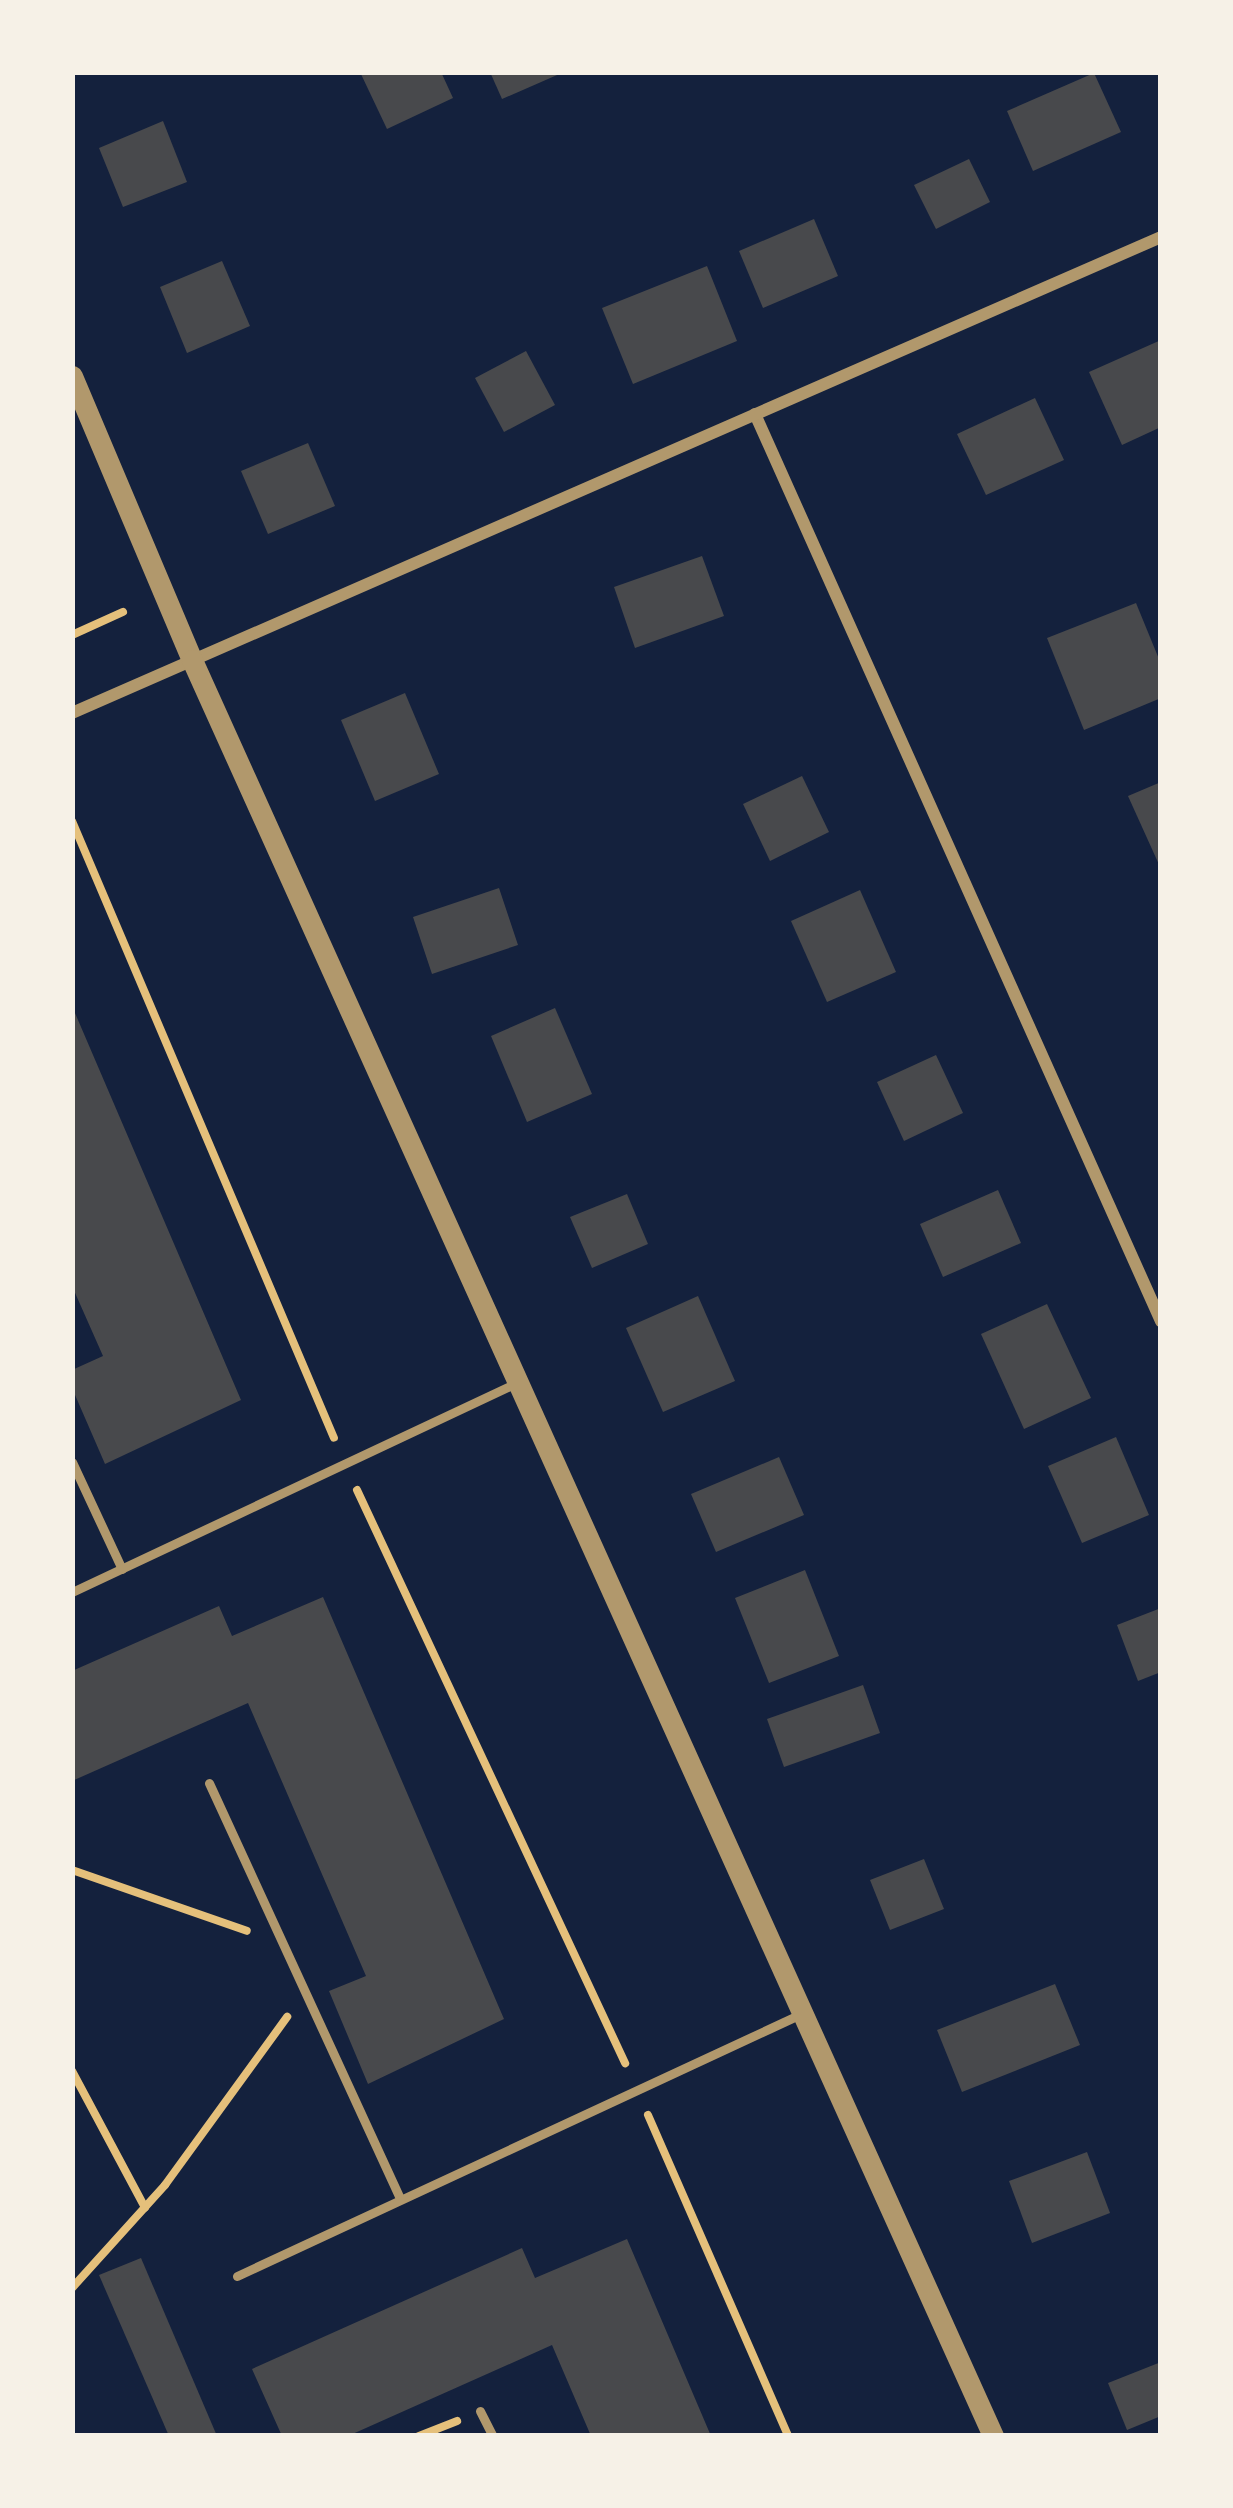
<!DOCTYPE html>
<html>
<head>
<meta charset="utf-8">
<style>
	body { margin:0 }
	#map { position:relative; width:1233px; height:2508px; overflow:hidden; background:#14213d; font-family:"Exo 2",sans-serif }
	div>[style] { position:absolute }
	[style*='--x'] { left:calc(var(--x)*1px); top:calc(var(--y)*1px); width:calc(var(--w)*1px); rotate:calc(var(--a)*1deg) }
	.building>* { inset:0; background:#48494c }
	.path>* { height:8px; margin:-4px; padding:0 4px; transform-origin:4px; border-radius:4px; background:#e5c07b }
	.service>* { height:9px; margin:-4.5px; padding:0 4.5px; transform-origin:4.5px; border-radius:4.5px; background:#b1986c }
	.minor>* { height:12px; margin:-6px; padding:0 6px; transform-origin:6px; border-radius:6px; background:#b1986c }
	.tertiary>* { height:21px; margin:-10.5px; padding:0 10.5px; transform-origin:10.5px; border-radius:10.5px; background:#b1986c }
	span { translate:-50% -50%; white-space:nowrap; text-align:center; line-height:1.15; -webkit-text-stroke:9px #f6f1e7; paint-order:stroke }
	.frame { position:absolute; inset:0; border:75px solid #f6f1e7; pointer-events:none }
</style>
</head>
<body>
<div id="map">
	<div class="building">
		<i style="clip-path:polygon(360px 72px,441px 72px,453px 98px,387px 129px)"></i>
		<i style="clip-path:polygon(490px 72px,564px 72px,502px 99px)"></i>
		<i style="clip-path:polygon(1094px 73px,1121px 132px,1033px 171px,1007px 111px)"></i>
		<i style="clip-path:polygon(163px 121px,187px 182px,123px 207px,99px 148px)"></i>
		<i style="clip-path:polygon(969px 159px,990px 202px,936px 229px,914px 185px)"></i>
		<i style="clip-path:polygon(814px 219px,838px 276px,763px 308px,739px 251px)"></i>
		<i style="clip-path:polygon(222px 261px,250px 326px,187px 353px,160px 287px)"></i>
		<i style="clip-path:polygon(707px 266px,737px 341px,633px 384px,602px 308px)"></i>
		<i style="clip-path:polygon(1161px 340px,1161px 427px,1122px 445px,1089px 372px)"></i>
		<i style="clip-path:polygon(526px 351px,555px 405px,504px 432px,475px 378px)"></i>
		<i style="clip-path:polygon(1035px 398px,1064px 460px,986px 495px,957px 434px)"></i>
		<i style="clip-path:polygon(308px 443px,335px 506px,268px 534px,241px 471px)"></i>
		<i style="clip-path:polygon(702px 556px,724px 616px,635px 648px,614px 587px)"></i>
		<i style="clip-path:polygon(1136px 603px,1161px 664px,1161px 698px,1084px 730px,1047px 638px)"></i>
		<i style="clip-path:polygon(405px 693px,439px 774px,375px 801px,341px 720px)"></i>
		<i style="clip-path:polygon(802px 776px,829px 832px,770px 861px,743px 804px)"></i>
		<i style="clip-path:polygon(1161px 782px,1161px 869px,1128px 796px)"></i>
		<i style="clip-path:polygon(499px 888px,518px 945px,432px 974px,413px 917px)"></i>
		<i style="clip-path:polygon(860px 890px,896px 972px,827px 1002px,791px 921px)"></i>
		<i style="clip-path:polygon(72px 1006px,241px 1400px,105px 1464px,72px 1388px,72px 1370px,103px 1356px,72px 1286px)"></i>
		<i style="clip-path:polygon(555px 1008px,592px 1094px,527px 1122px,491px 1036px)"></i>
		<i style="clip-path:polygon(936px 1055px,963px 1113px,904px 1141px,877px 1082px)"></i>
		<i style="clip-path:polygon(998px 1190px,1021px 1243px,943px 1277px,920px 1224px)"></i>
		<i style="clip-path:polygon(627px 1194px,648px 1244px,592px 1268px,570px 1217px)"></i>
		<i style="clip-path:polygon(698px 1296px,735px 1381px,663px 1412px,626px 1328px)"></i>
		<i style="clip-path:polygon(1047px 1304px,1091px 1398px,1024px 1429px,981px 1334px)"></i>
		<i style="clip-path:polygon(1116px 1437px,1149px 1515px,1082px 1543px,1048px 1466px)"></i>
		<i style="clip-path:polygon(779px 1457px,804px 1515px,716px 1552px,691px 1494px)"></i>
		<i style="clip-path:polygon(805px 1570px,839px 1656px,769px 1683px,735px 1598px)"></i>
		<i style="clip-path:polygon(323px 1597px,504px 2019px,368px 2084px,329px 1991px,366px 1976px,248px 1703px,72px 1781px,72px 1671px,219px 1606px,232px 1636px)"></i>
		<i style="clip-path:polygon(1161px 1608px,1161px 1672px,1138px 1681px,1117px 1625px)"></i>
		<i style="clip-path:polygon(863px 1685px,880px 1733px,784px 1767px,767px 1719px)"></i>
		<i style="clip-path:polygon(924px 1859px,944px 1909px,890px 1930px,870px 1880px)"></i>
		<i style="clip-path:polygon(1055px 1984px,1080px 2045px,962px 2092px,937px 2030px)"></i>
		<i style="clip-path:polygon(1087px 2152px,1110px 2213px,1032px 2243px,1009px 2181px)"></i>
		<i style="clip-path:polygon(627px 2239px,711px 2436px,591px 2436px,552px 2345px,348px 2436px,282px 2436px,252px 2369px,522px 2248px,535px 2278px)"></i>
		<i style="clip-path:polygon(141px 2258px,217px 2436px,169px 2436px,99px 2275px)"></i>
		<i style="clip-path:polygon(1161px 2362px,1161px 2416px,1127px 2430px,1108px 2383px)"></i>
	</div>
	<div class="path">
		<i style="--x:72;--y:635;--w:56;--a:-24.3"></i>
		<i style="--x:72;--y:821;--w:670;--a:66.99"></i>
		<i style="--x:357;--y:1490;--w:633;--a:64.93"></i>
		<i style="--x:72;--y:1870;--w:185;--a:19.2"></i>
		<i style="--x:72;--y:2071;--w:155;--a:61.9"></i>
		<i style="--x:648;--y:2115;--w:350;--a:66.4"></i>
		<i style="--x:72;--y:2288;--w:139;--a:-47.9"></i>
		<i style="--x:165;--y:2185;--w:208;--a:-54"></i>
		<i style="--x:419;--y:2436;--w:41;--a:-21.5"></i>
	</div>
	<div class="service">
		<i style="--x:72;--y:1462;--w:118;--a:65"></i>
		<i style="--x:72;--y:1592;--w:493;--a:-25.2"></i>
		<i style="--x:209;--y:1783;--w:456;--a:65.3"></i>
		<i style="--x:237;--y:2276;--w:622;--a:-24.92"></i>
		<i style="--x:480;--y:2411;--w:28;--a:63"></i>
	</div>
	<div class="minor">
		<i style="--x:755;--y:414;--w:994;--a:65.89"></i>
		<i style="--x:72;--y:713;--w:1188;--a:-23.61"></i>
	</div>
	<div class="tertiary">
		<i style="--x:72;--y:376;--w:308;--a:67.1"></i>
		<i style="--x:192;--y:660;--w:1948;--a:65.72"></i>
	</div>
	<div class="frame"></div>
</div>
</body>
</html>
